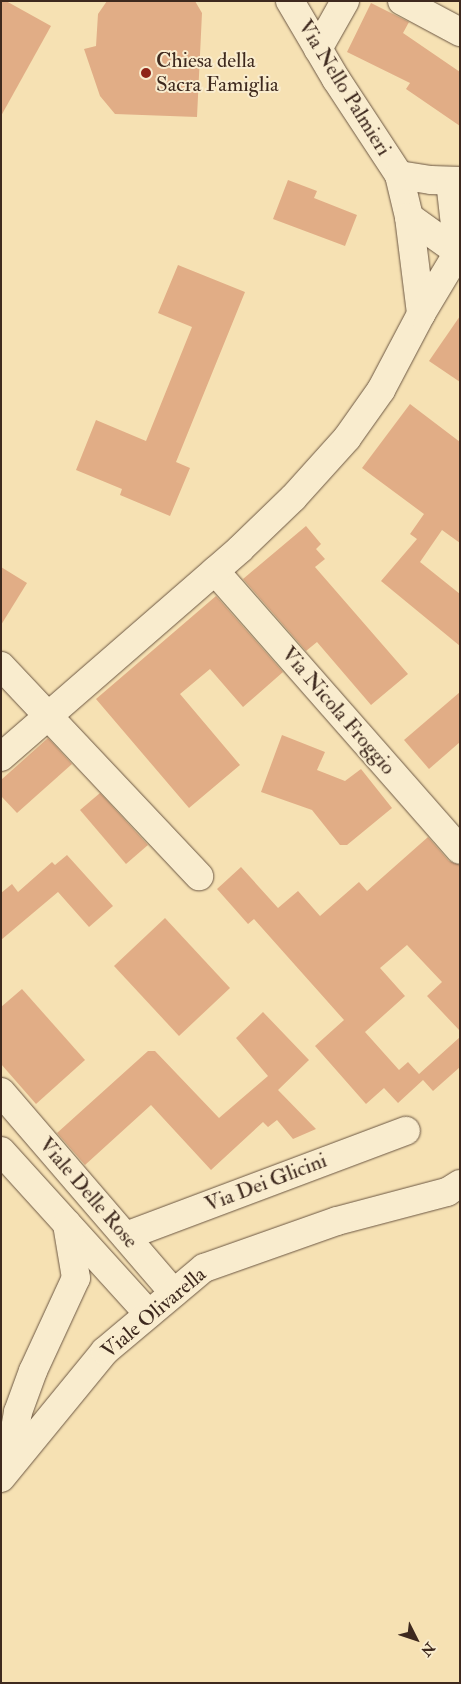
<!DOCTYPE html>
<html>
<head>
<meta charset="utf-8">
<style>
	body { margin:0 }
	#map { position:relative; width:461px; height:1684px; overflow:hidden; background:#f6e1b3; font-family:"IM FELL Double Pica",serif }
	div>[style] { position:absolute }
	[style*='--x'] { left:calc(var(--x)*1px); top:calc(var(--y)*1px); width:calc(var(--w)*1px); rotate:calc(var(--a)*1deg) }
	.building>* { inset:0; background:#e1ad86 }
	.roads { filter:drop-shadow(0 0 1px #6c5743) drop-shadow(0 0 1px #6c5743) }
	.minor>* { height:28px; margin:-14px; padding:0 14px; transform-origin:14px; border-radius:14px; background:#f9ecce }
	.dots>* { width:14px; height:14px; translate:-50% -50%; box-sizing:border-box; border:2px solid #f9ecce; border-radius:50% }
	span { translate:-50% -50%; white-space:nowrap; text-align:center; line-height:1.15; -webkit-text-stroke:4px #f9ecce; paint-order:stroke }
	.poi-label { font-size:21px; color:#3e291e }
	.left { translate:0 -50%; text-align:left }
	.street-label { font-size:21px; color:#3e291e }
	.frame { position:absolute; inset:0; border:2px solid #3e291e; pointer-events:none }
	.north { position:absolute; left:391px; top:1614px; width:50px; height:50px; -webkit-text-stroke:4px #f9ecce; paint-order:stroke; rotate:131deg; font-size:14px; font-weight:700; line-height:20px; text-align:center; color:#3e291e }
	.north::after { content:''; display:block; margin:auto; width:18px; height:22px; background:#3e291e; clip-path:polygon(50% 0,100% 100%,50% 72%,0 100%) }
</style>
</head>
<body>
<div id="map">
	<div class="building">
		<i style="clip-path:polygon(1px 1px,6px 1px,51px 26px,1px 116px)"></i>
		<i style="clip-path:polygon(107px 1px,195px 1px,202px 13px,197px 117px,115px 114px,100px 96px,84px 49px,96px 46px,98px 14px)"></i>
		<i style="clip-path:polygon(371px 3px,409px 22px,403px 33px,460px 72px,460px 126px,406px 89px,410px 83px,347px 52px)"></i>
		<i style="clip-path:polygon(288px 180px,317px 191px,314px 198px,357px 215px,345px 246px,273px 219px)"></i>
		<i style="clip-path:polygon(178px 265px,245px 292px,176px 462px,190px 468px,170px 516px,120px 495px,122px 489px,76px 470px,96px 420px,146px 441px,192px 327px,158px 313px)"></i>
		<i style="clip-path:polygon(460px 316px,460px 382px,429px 361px)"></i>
		<i style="clip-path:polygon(410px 404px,460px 442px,460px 543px,442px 530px,420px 562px,460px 594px,460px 646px,381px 581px,417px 539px,410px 534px,424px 514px,362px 468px)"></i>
		<i style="clip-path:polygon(306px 526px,321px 544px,316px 549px,325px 559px,315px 567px,408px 674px,371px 705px,317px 642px,306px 651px,243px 579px)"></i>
		<i style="clip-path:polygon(1px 567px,27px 583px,1px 625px)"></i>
		<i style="clip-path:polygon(216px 596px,283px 672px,243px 707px,210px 669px,180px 694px,240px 765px,189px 808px,96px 699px)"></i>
		<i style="clip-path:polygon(460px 692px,460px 742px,429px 769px,404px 740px)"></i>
		<i style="clip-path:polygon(282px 735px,325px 752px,317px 770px,345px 781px,361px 769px,392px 808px,347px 845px,340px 845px,312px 810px,261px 792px)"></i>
		<i style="clip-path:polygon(48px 738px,72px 764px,17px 813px,1px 796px,1px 780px)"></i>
		<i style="clip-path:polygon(100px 793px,148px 845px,126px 864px,80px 810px)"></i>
		<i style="clip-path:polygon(428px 837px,449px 861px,460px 865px,460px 1031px,427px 996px,442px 982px,407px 945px,380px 968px,405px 996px,365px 1032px,399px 1070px,408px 1062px,419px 1074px,460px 1037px,460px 1067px,433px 1091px,423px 1080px,398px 1103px,384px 1088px,366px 1104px,315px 1046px,344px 1020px,254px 919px,248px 924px,217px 889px,241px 867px,278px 908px,298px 891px,320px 916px,359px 882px,367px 891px)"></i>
		<i style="clip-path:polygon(67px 855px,113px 906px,89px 927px,58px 892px,1px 940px,1px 893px,12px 884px,18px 892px,52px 862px,55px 865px)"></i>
		<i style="clip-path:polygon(165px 918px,230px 988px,179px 1036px,114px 966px)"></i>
		<i style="clip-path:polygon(22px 989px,85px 1060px,36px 1104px,1px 1064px,1px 1007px)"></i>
		<i style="clip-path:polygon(263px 1012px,309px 1060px,278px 1090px,316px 1129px,293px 1139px,277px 1120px,268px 1127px,263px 1122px,211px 1170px,151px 1105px,85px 1165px,57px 1133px,148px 1051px,155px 1051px,219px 1118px,268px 1076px,236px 1038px)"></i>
	</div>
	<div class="roads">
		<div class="minor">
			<i style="--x:290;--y:1;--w:91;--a:59.5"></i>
			<i style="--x:336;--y:79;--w:115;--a:56.7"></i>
			<i style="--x:399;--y:175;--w:43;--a:76.6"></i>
			<i style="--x:409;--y:217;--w:98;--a:82.9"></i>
			<i style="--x:402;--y:1;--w:66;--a:28.1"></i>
			<i style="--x:318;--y:49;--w:55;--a:-60.6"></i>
			<i style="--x:399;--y:175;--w:32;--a:9"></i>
			<i style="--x:431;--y:180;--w:29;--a:2"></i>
			<i style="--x:409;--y:217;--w:60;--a:35.5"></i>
			<i style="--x:458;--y:252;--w:71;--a:-96.4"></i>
			<i style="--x:215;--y:571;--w:371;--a:48.7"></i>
			<i style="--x:1;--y:666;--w:289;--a:46.7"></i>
			<i style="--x:1;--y:757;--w:317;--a:-41"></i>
			<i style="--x:240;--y:549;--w:74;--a:-43.9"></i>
			<i style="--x:293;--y:498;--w:81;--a:-48"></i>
			<i style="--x:347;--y:438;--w:59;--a:-54.7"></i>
			<i style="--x:381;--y:390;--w:86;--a:-62.2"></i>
			<i style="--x:421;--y:314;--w:76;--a:-59"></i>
			<i style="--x:1;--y:1092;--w:265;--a:49.3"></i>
			<i style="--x:1;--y:1151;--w:220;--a:47.8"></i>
			<i style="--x:126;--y:1236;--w:299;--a:-20.6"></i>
			<i style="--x:8;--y:1468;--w:57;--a:-79.9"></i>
			<i style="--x:18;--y:1412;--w:44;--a:-69.9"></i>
			<i style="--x:33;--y:1371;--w:102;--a:-65.2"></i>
			<i style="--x:76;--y:1278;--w:55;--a:-99.5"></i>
			<i style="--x:1;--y:1478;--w:164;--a:-50.7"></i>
			<i style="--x:105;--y:1351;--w:129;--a:-40"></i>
			<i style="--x:204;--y:1268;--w:141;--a:-19.5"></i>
			<i style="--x:337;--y:1221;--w:114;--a:-14.8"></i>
			<i style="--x:447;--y:1192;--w:15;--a:-32"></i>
		</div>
	</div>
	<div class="dots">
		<i style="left:146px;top:73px;background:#8f2418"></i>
	</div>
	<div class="poi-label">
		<span class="left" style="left:156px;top:73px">Chiesa della<br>Sacra Famiglia</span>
	</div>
	<div class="street-label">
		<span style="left:344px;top:88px;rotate:58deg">Via Nello Palmieri</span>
		<span style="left:338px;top:711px;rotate:49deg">Via Nicola Froggio</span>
		<span style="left:266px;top:1183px;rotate:-21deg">Via Dei Glicini</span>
		<span style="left:88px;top:1193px;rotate:49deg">Viale Delle Rose</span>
		<span style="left:154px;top:1313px;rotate:-40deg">Viale Olivarella</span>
	</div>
	<div class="frame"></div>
	<div class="north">N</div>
</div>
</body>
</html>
